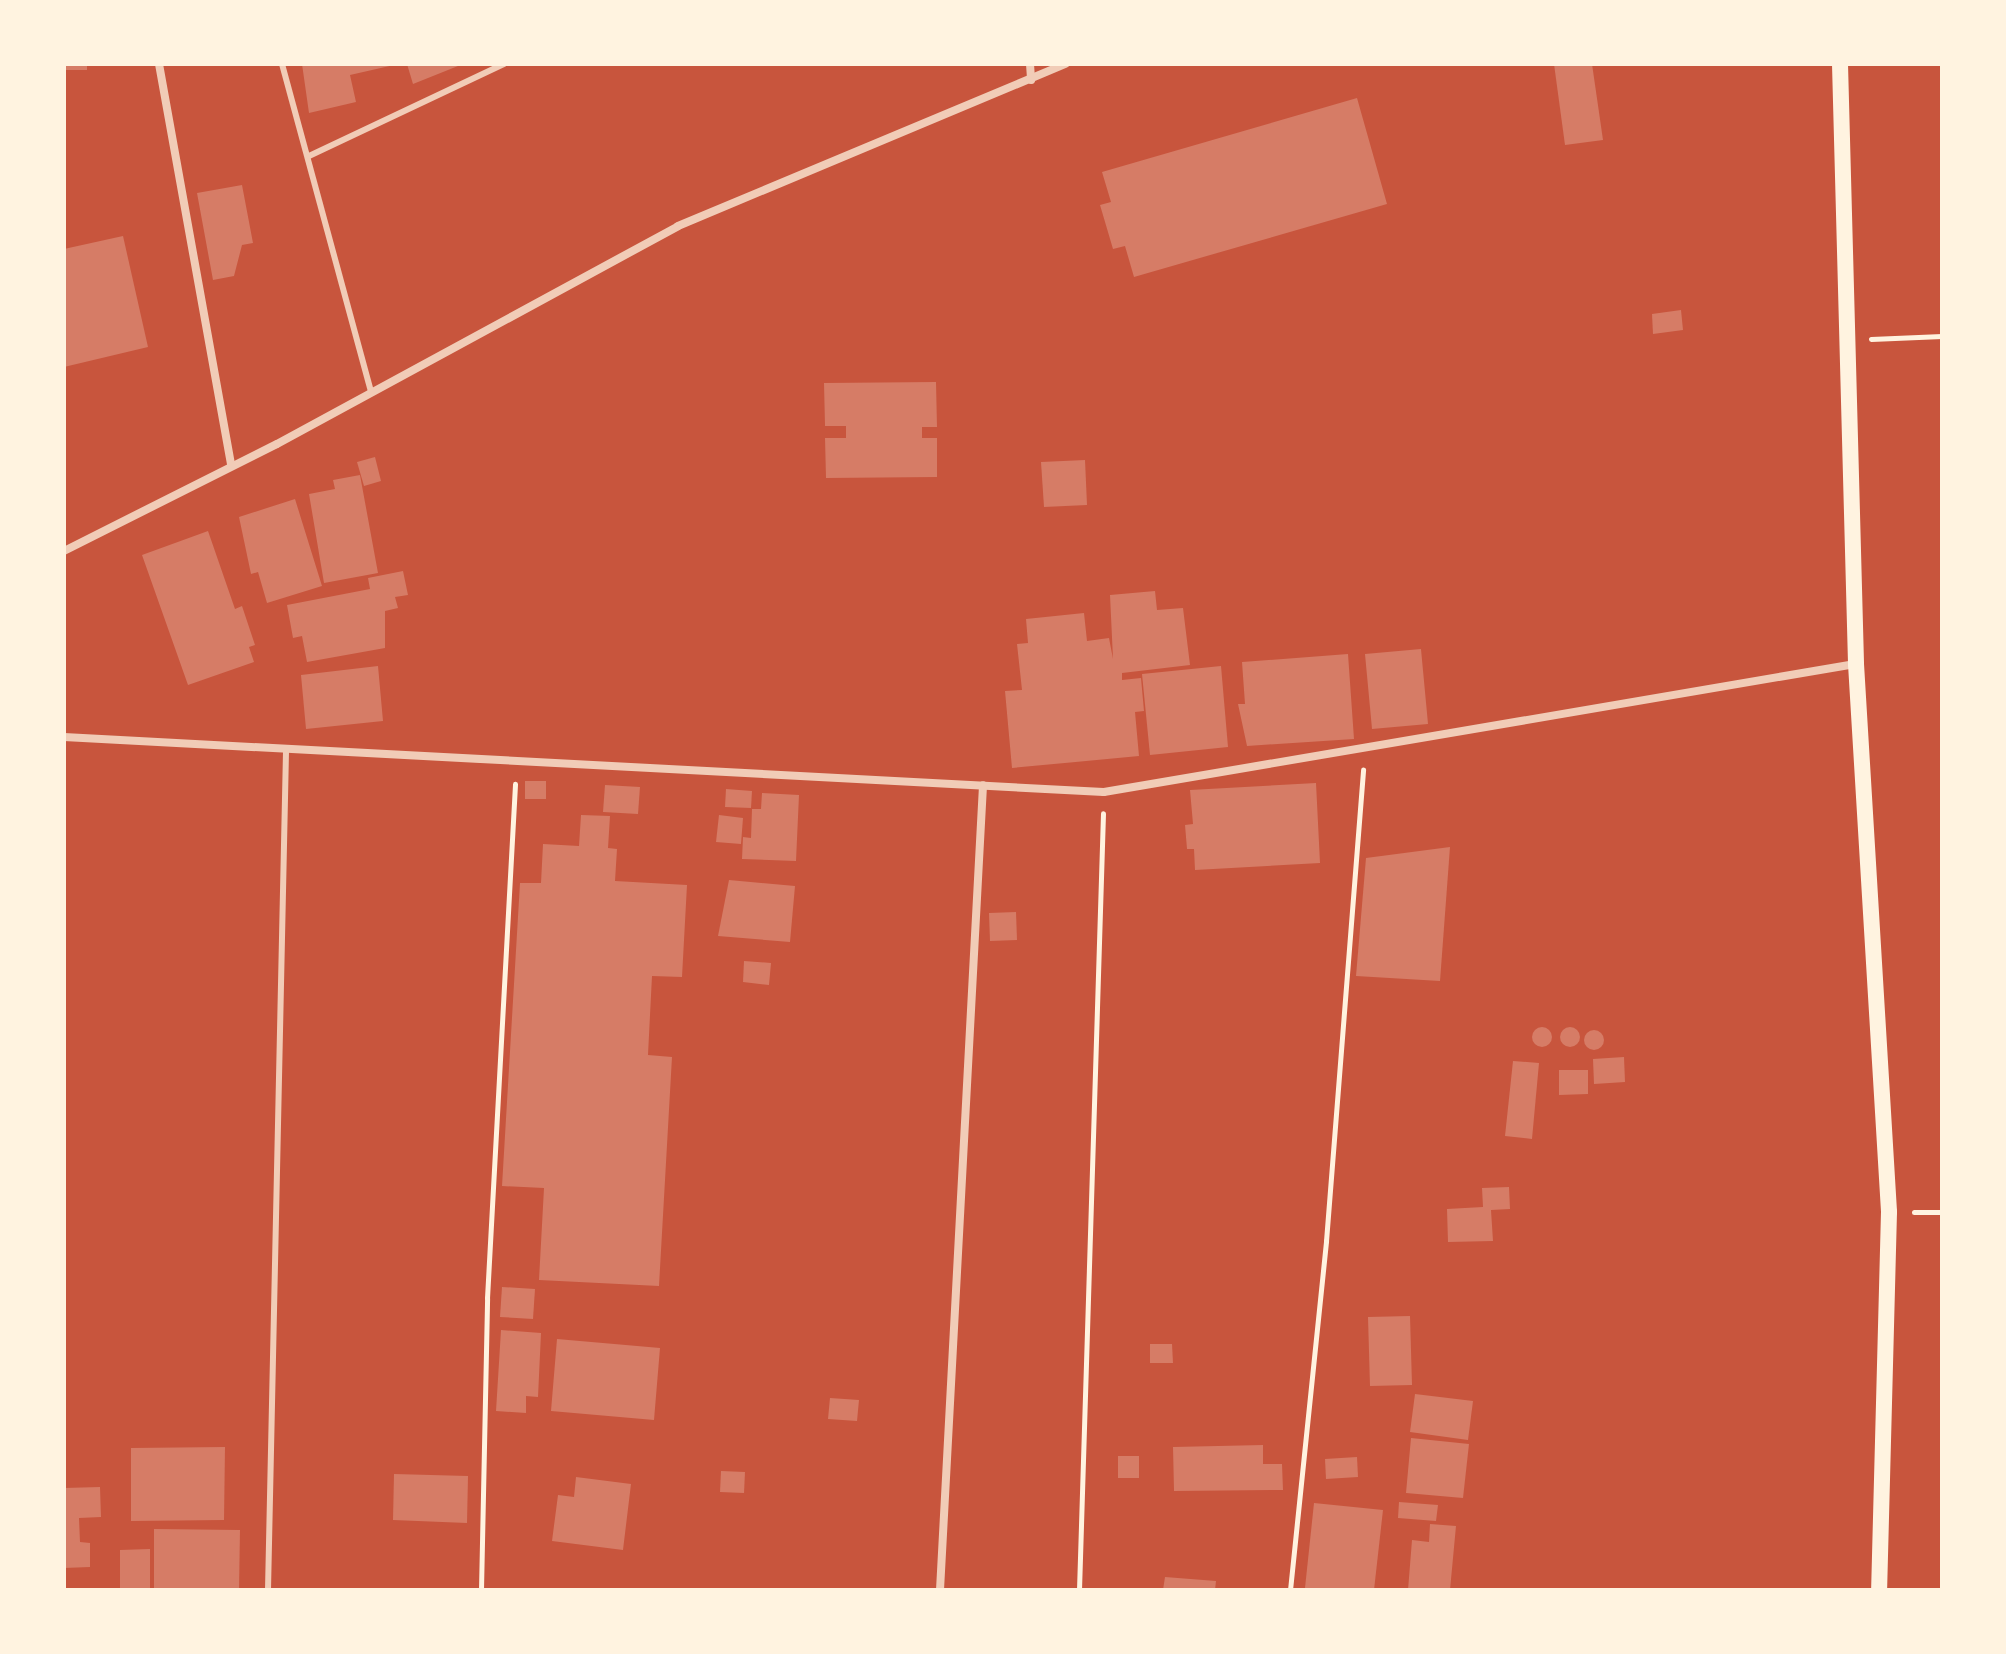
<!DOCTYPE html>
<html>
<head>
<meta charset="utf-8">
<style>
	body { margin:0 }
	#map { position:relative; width:2006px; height:1654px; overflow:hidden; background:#c8553d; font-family:"Noto Sans",sans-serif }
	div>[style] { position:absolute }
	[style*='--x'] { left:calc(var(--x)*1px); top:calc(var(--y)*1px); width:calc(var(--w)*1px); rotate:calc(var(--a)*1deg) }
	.building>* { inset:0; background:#d67c66 }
	.round { border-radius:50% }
	.path>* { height:5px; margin:-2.5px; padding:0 2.5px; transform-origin:2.5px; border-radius:2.5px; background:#fff3e0 }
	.service>* { height:6px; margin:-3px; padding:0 3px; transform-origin:3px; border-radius:3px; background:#f1ccb7 }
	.minor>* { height:8px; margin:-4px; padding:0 4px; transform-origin:4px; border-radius:4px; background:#f1ccb7 }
	.secondary>* { height:16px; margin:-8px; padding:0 8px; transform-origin:8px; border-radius:8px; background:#fff3e0 }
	span { translate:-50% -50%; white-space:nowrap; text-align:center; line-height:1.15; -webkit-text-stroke:6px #fff3e0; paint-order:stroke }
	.frame { position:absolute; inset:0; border:66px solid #fff3e0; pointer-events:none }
</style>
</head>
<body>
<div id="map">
	<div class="building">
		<i style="clip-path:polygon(64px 64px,87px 64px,87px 70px,64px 70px)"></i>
		<i style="clip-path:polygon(302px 64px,394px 64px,394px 65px,350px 75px,356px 102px,309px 113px)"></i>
		<i style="clip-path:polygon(407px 64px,463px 64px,413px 84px)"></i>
		<i style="clip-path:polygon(1554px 64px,1592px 64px,1603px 140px,1565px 145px)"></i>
		<i style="clip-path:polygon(1357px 98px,1387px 204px,1134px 277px,1125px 246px,1113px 249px,1100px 205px,1111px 202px,1102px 172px)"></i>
		<i style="clip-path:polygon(242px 185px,253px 243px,242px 245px,234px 276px,213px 280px,197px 193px)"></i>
		<i style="clip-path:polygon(123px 236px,148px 347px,64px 367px,64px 249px)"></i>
		<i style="clip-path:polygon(1681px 310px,1683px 330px,1653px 334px,1652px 314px)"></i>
		<i style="clip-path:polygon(936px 382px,937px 427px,922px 427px,922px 438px,937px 438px,937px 477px,826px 478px,825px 438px,846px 438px,846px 426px,825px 426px,824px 383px)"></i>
		<i style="clip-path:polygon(375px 457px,381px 481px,364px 486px,357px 462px)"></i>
		<i style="clip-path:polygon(1085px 460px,1087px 505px,1044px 507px,1041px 462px)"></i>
		<i style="clip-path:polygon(360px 475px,378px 573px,324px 583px,309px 494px,335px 489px,333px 480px)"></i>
		<i style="clip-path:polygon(295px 499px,322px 586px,267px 603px,258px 572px,251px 574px,239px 517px)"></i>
		<i style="clip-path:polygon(208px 531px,235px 609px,242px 606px,255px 645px,249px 647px,254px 662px,188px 685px,142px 555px)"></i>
		<i style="clip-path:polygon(403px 571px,408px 595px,395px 597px,398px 608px,385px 611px,385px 648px,307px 662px,302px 636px,293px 638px,287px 605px,370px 589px,368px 578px)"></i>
		<i style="clip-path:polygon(1155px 591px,1157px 610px,1183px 608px,1190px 665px,1122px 673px,1122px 680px,1141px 678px,1144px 711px,1135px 712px,1139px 756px,1012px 768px,1005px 691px,1022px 690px,1017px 644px,1028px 643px,1026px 619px,1084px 613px,1087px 641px,1109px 638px,1113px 659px,1110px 595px)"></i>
		<i style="clip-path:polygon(1421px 649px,1428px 724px,1372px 729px,1365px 654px)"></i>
		<i style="clip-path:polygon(1348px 654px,1354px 739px,1247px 746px,1238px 704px,1245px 704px,1242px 662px)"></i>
		<i style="clip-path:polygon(378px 666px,383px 721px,306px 729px,301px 675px)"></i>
		<i style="clip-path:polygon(1221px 666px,1228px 747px,1150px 755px,1142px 674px)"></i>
		<i style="clip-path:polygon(525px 781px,546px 781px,546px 799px,525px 799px)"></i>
		<i style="clip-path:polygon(1316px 783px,1320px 863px,1195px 870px,1194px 849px,1187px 849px,1185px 825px,1193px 824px,1190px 790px)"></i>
		<i style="clip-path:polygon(605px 785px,640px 787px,638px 814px,603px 812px)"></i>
		<i style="clip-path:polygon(726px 789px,752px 791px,751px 808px,725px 807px)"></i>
		<i style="clip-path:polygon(762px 793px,799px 795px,796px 861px,742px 859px,743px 837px,751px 838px,752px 809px,761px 809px)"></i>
		<i style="clip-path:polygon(581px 815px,610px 816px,608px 848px,617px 849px,615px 881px,687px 885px,682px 977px,652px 976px,648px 1055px,672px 1057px,659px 1286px,539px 1280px,544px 1188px,502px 1186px,520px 883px,541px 883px,543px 844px,579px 846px)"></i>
		<i style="clip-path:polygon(719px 815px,743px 818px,741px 844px,716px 842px)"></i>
		<i style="clip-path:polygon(1450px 847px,1440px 981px,1356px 976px,1366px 858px)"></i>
		<i style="clip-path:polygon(729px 880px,795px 886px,790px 942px,718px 936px)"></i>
		<i style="clip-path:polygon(1016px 912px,1017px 940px,990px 941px,989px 913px)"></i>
		<i style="clip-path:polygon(744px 961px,771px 963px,769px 985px,743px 982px)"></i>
		<i class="round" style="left:1560px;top:1027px;width:20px;height:20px"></i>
		<i class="round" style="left:1532px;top:1027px;width:20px;height:20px"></i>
		<i class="round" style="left:1584px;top:1030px;width:20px;height:20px"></i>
		<i style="clip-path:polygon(1624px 1057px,1625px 1082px,1594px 1084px,1593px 1059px)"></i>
		<i style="clip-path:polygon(1513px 1061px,1539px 1063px,1532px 1139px,1505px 1136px)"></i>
		<i style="clip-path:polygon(1559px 1070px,1588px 1070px,1588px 1094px,1559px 1095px)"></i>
		<i style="clip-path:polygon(1509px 1187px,1510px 1209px,1491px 1210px,1493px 1241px,1448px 1242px,1447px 1209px,1483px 1207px,1482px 1188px)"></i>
		<i style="clip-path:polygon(502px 1287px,535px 1289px,533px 1319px,500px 1317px)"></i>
		<i style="clip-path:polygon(1410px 1316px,1412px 1385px,1370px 1386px,1368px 1317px)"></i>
		<i style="clip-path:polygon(501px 1330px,541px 1333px,538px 1397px,526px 1396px,526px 1413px,496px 1411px)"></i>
		<i style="clip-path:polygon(557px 1339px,660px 1348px,654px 1420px,551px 1411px)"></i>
		<i style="clip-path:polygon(1150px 1344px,1172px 1344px,1173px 1363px,1150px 1363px)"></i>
		<i style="clip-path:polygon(1415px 1394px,1473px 1401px,1468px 1440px,1410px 1432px)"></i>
		<i style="clip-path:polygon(830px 1398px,859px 1400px,857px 1421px,828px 1419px)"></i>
		<i style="clip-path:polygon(1411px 1438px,1469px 1444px,1463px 1498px,1406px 1493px)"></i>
		<i style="clip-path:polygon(1263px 1445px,1263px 1464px,1282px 1464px,1283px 1490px,1174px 1491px,1173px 1447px)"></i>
		<i style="clip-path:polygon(225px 1447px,224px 1520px,131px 1521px,131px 1448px)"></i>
		<i style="clip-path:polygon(1118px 1456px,1139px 1456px,1139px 1478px,1118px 1478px)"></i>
		<i style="clip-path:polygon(1357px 1457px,1358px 1477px,1326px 1479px,1325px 1459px)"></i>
		<i style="clip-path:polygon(721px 1471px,745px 1472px,744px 1493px,720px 1492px)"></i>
		<i style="clip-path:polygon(394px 1474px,468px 1476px,467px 1523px,393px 1520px)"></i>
		<i style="clip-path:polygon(576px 1477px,631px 1484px,623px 1550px,552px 1541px,558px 1495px,574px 1497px)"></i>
		<i style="clip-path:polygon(100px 1487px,101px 1517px,79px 1518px,80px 1542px,90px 1543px,90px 1567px,64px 1568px,64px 1488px)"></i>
		<i style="clip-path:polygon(1399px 1502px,1438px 1505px,1436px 1521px,1398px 1518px)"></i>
		<i style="clip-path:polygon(1314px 1503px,1383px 1510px,1374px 1590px,1305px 1588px)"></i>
		<i style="clip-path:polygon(1430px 1524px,1456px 1526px,1450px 1590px,1408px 1590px,1412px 1540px,1429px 1542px)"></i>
		<i style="clip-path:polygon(154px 1529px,240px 1530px,239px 1590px,154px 1590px)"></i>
		<i style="clip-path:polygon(150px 1549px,150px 1590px,120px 1590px,120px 1550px)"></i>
		<i style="clip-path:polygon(1165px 1577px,1216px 1581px,1215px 1590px,1163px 1590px)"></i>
	</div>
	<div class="path">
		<i style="--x:1871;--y:339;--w:71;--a:-2.4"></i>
		<i style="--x:1914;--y:1212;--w:28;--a:0"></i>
		<i style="--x:481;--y:1590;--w:292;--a:-88.8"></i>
		<i style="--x:487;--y:1298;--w:515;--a:-86.88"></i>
		<i style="--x:1079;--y:1590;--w:777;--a:-88.23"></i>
		<i style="--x:1290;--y:1590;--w:351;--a:-84.1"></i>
		<i style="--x:1326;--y:1241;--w:473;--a:-85.5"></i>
	</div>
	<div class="service">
		<i style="--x:282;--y:64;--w:340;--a:74.8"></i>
		<i style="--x:309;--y:156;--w:216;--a:-25.3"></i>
		<i style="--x:268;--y:1590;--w:839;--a:-88.77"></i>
	</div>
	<div class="minor">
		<i style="--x:159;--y:64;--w:408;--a:79.8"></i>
		<i style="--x:1030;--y:64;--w:16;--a:86"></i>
		<i style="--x:64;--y:551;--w:238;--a:-26.7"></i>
		<i style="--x:277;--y:444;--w:456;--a:-28.5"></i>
		<i style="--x:678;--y:226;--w:420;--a:-22.7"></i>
		<i style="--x:64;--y:737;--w:1041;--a:3.03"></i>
		<i style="--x:1104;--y:792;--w:762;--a:-9.67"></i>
		<i style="--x:940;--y:1590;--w:806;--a:-86.94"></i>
	</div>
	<div class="secondary">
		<i style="--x:1840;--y:64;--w:600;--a:88.47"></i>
		<i style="--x:1856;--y:664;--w:549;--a:86.55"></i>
		<i style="--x:1889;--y:1212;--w:378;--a:91.5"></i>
	</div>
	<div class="frame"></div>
</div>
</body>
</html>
